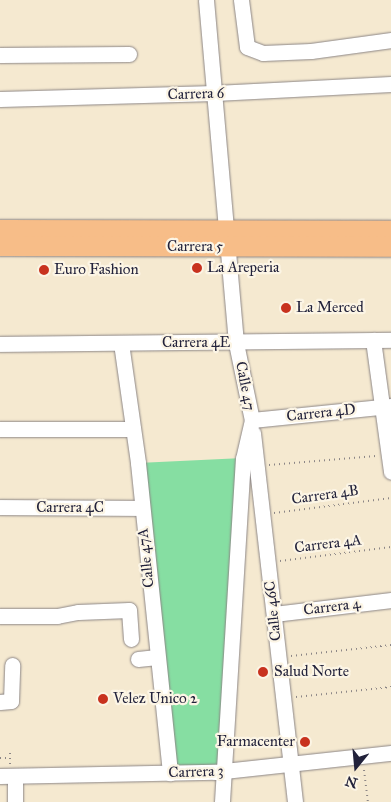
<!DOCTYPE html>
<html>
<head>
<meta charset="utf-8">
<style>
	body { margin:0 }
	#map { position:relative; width:391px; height:802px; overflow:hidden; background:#f5e9d0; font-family:"IM FELL Great Primer",serif }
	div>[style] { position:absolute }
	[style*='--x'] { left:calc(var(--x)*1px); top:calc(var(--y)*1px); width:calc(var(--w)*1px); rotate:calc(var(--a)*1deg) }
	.green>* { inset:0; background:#86dea2 }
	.path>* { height:2px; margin-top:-1px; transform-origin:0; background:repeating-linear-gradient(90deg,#8c8686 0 1px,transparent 0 5px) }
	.roads { filter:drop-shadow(0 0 1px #8c8686) drop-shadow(0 0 1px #8c8686) }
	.minor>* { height:15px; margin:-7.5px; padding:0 7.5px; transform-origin:7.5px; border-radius:7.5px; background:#fff }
	.major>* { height:20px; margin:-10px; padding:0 10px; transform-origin:10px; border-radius:10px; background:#f7bd88 }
	.dots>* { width:14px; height:14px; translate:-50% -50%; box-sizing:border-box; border:2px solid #fcf5e5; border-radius:50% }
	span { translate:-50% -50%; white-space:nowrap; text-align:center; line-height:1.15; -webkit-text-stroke:4.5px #fcf5e5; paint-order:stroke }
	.street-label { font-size:15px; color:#22223b }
	.poi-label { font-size:15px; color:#22223b }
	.left { translate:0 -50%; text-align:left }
	.right { translate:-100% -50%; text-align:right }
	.north { position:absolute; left:331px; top:742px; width:50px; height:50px; -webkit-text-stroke:4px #fcf5e5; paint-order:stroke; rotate:197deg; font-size:14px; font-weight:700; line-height:20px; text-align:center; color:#22223b }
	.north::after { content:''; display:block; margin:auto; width:18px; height:22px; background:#22223b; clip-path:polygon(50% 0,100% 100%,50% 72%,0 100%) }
</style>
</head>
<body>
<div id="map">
	<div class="green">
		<i style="clip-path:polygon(243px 458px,224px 771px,170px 773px,138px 463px)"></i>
	</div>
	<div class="path">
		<i style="--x:269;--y:465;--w:107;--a:-4.8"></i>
		<i style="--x:274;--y:513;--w:118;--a:-7.3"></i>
		<i style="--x:280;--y:561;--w:112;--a:-7.2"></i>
		<i style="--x:291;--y:656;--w:101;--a:-6.3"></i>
		<i style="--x:296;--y:697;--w:96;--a:-6"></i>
		<i style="--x:0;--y:758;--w:10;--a:0"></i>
		<i style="--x:10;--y:764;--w:11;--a:-90"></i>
		<i style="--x:364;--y:770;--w:32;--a:83"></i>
	</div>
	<div class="roads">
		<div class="minor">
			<i style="--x:206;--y:0;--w:344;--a:85"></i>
			<i style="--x:236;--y:343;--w:79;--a:78.3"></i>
			<i style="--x:252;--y:420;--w:39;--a:103"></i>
			<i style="--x:243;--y:458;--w:345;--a:93.5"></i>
			<i style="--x:241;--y:0;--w:47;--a:82.7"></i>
			<i style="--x:247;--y:47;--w:17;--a:21"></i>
			<i style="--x:263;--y:53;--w:48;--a:-2.4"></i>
			<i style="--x:311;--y:51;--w:81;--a:-7.8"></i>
			<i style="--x:0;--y:55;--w:129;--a:-0.4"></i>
			<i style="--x:0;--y:99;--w:215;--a:-1.6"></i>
			<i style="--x:215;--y:93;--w:176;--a:-2.9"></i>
			<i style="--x:373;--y:340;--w:133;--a:82.2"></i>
			<i style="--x:121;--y:343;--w:121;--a:81.9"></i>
			<i style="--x:138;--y:463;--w:312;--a:84.1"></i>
			<i style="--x:0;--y:344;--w:391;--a:-0.6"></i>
			<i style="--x:252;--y:420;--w:140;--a:-5.8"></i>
			<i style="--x:0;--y:429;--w:133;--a:0"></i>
			<i style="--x:253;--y:433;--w:371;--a:83.5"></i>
			<i style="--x:0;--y:507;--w:141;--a:0.4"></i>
			<i style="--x:274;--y:614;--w:118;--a:-6.8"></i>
			<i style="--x:0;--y:616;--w:57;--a:0"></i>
			<i style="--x:57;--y:616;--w:21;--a:-11"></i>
			<i style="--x:78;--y:612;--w:51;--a:-2.2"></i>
			<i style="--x:129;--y:610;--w:29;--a:86"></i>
			<i style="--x:138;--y:659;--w:19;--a:-6"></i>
			<i style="--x:0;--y:702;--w:11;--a:-5"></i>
			<i style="--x:11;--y:701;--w:36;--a:-88"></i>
			<i style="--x:0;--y:776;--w:215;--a:-1.1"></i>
			<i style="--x:215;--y:772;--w:177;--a:-6.2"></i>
			<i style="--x:15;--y:776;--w:26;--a:90"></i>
		</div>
		<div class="major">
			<i style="--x:0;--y:230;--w:391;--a:0.1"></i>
			<i style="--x:0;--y:246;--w:391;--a:0.1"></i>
		</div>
	</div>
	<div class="dots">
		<i style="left:197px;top:268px;background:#c8321e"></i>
		<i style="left:44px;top:270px;background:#c8321e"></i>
		<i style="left:286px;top:308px;background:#c8321e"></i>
		<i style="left:263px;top:672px;background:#c8321e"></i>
		<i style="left:103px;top:699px;background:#c8321e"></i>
		<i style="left:305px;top:742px;background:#c8321e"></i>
	</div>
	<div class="street-label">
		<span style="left:196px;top:94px;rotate:-2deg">Carrera 6</span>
		<span style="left:195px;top:247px">Carrera 5</span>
		<span style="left:196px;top:343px">Carrera 4E</span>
		<span style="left:245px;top:386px;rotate:79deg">Calle 47</span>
		<span style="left:321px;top:413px;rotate:-6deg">Carrera 4D</span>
		<span style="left:325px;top:495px;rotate:-8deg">Carrera 4B</span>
		<span style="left:70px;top:508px">Carrera 4C</span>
		<span style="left:328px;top:544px;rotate:-7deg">Carrera 4A</span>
		<span style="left:146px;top:558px;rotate:-96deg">Calle 47A</span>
		<span style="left:332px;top:607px;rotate:-7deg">Carrera 4</span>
		<span style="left:273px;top:611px;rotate:-96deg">Calle 46C</span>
		<span style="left:196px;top:772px;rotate:-2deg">Carrera 3</span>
	</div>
	<div class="poi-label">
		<span class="left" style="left:207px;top:268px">La Areperia</span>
		<span class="left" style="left:54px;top:270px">Euro Fashion</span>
		<span class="left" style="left:296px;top:308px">La Merced</span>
		<span class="left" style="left:274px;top:672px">Salud Norte</span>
		<span class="left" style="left:113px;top:699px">Velez Unico 2</span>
		<span class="right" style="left:295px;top:742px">Farmacenter</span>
	</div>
	<div class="north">N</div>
</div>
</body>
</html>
